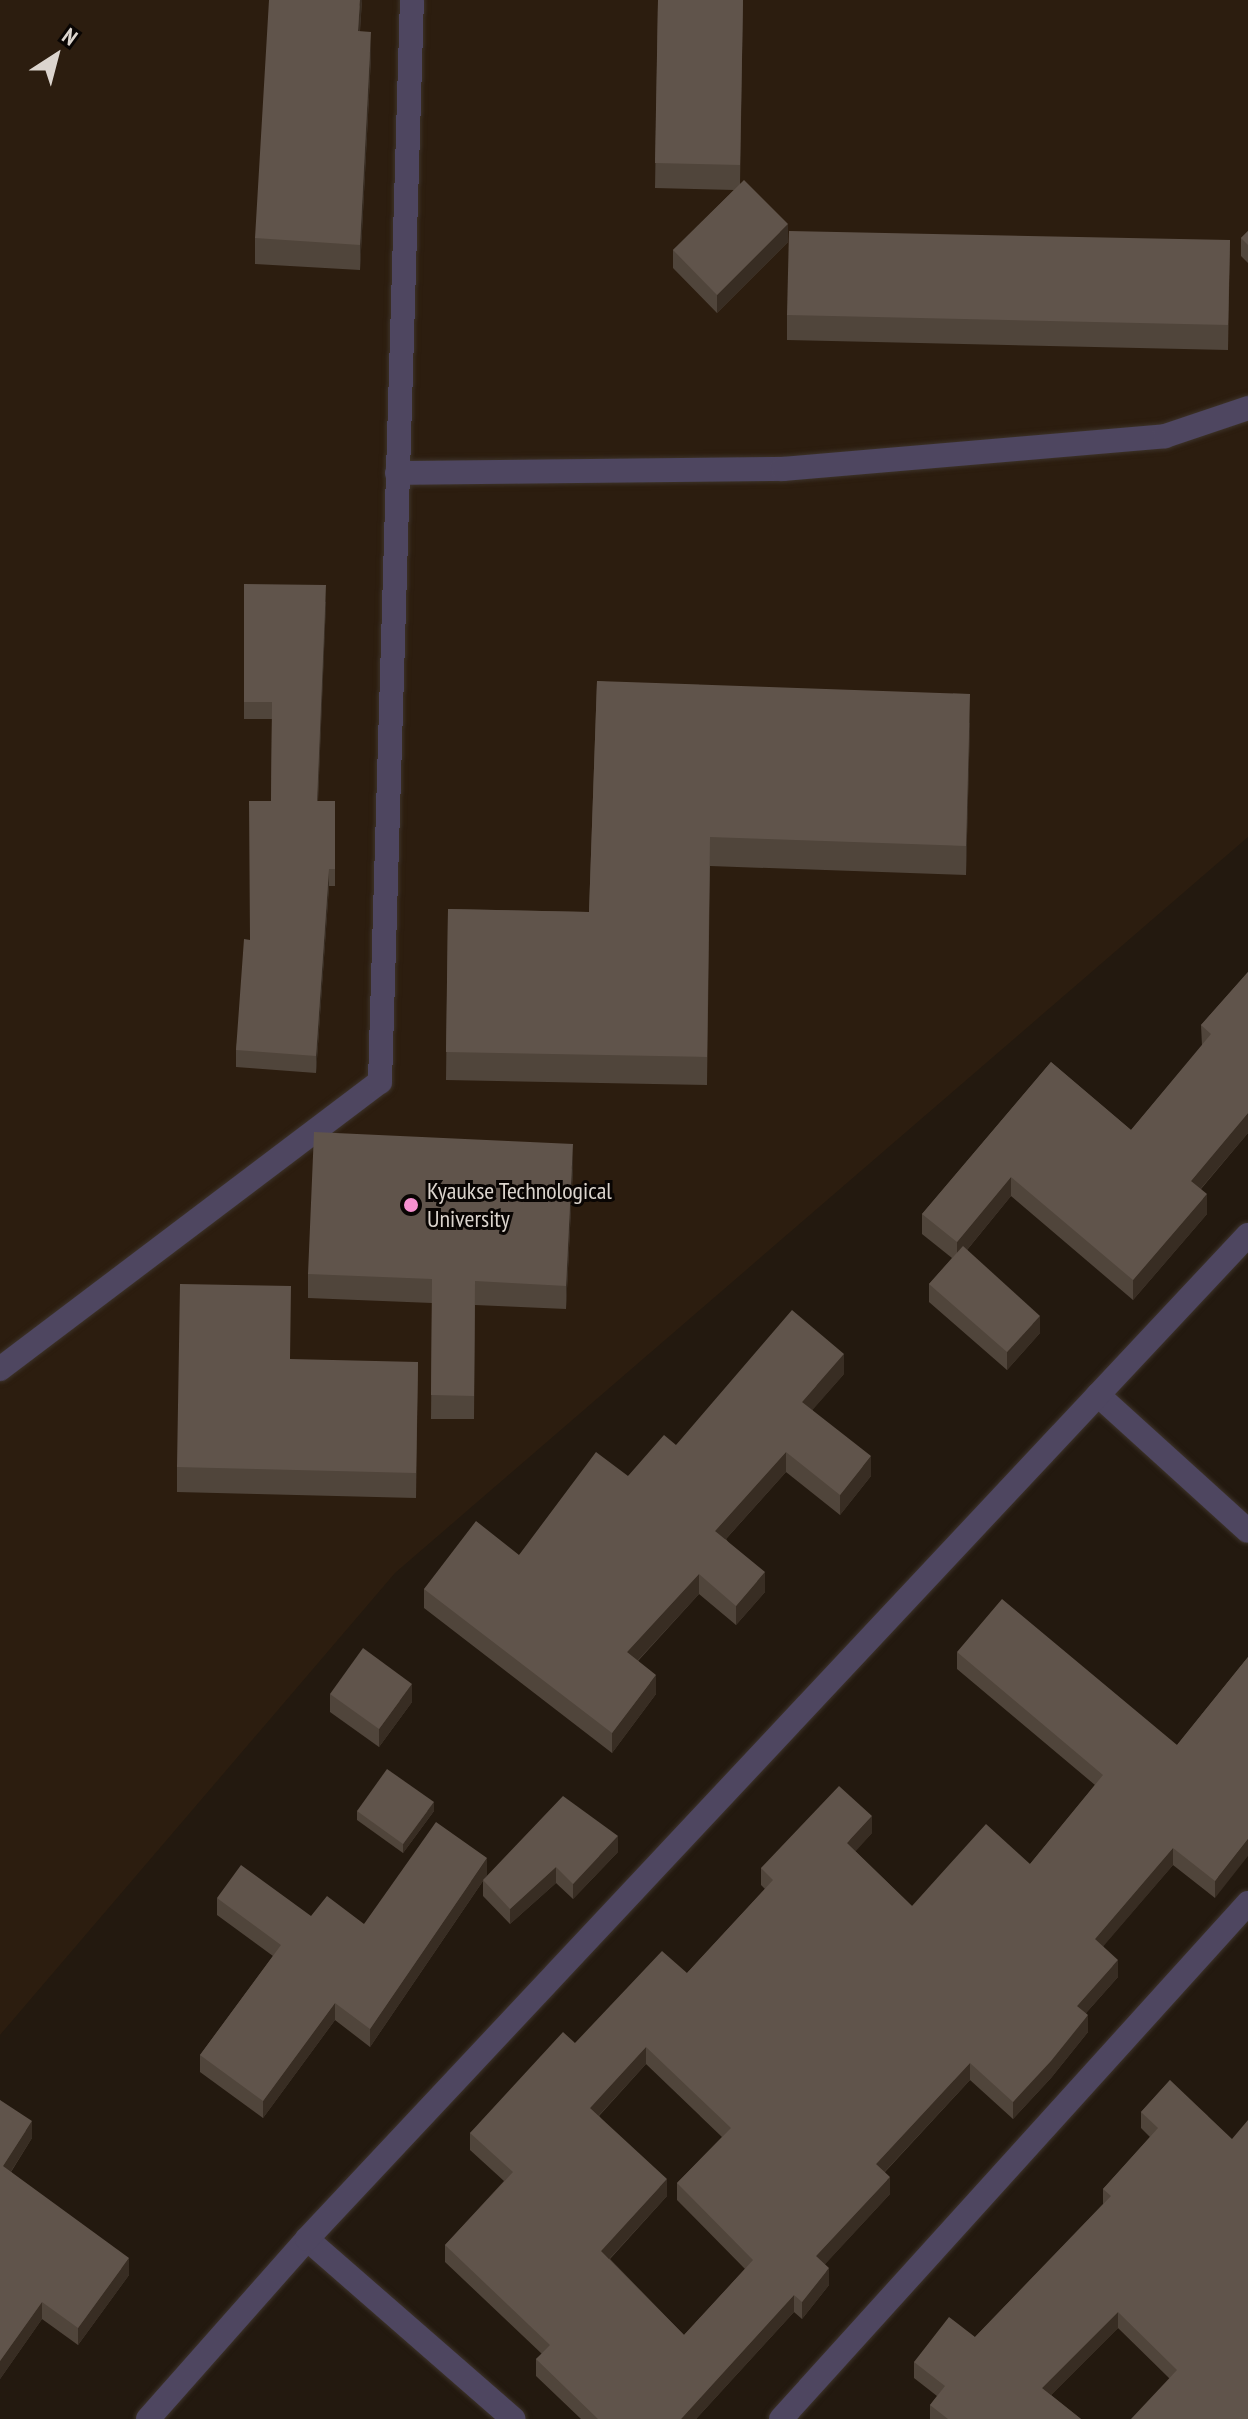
<!DOCTYPE html>
<html>
<head>
<meta charset="utf-8">
<style>
	body { margin:0 }
	#map { position:relative; width:1248px; height:2419px; overflow:hidden; background:#23190f; font-family:"PT Sans Narrow",sans-serif }
	div>[style] { position:absolute }
	[style*='--x'] { left:calc(var(--x)*1px); top:calc(var(--y)*1px); width:calc(var(--w)*1px); rotate:calc(var(--a)*1deg) }
	.built>* { inset:0; background:#2c1d0f }
	.roads { filter:drop-shadow(0 0 2px #3d332a) drop-shadow(0 0 2px #3d332a) }
	.minor>* { height:24px; margin:-12px; padding:0 12px; transform-origin:12px; border-radius:12px; background:#4e4660 }
	.wall>* { inset:0; background:#50453b }
	.shaded-wall>* { inset:0; background:#382d23 }
	.building>* { inset:0; background:#60544b }
	.dots>* { width:22px; height:22px; translate:-50% -50%; box-sizing:border-box; border:4px solid #090503; border-radius:50% }
	span { translate:-50% -50%; white-space:nowrap; text-align:center; line-height:1.15; -webkit-text-stroke:6px #090503; paint-order:stroke }
	.poi-label { font-size:24px; color:#dcd5ce }
	.left { translate:0 -50%; text-align:left }
	.north { position:absolute; left:16px; top:16px; width:80px; height:80px; -webkit-text-stroke:6px #090503; paint-order:stroke; rotate:36deg; font-size:22px; font-weight:700; line-height:32px; text-align:center; color:#dcd5ce }
	.north::after { content:''; display:block; margin:auto; width:28px; height:36px; background:#dcd5ce; clip-path:polygon(50% 0,100% 100%,50% 72%,0 100%) }
</style>
</head>
<body>
<div id="map">
	<div class="built">
		<i style="clip-path:polygon(0 0,1248px 0,1248px 837px,395px 1573px,0 2035px)"></i>
	</div>
	<div class="roads">
		<div class="minor">
			<i style="--x:397;--y:473;--w:386;--a:-0.6"></i>
			<i style="--x:783;--y:469;--w:383;--a:-4.9"></i>
			<i style="--x:1165;--y:436;--w:88;--a:-18.6"></i>
			<i style="--x:0;--y:1369;--w:476;--a:-37.1"></i>
			<i style="--x:380;--y:1082;--w:1082;--a:-88.31"></i>
			<i style="--x:1098;--y:1395;--w:202;--a:42.2"></i>
			<i style="--x:307;--y:2239;--w:274;--a:41.1"></i>
			<i style="--x:148;--y:2419;--w:240;--a:-48.5"></i>
			<i style="--x:307;--y:2239;--w:1376;--a:-46.86"></i>
			<i style="--x:781;--y:2419;--w:696;--a:-47.85"></i>
		</div>
	</div>
	<div class="wall">
		<i style="clip-path:polygon(362px 0,360px 31px,371px 57px,360px 270px,255px 264px,255px 238px)"></i>
		<i style="clip-path:polygon(658px 0,743px 0,740px 184px,788px 242px,717px 313px,673px 268px,673px 250px,734px 190px,655px 188px)"></i>
		<i style="clip-path:polygon(1248px 231px,1248px 263px,1241px 256px,1241px 238px)"></i>
		<i style="clip-path:polygon(1230px 240px,1228px 350px,787px 340px,787px 315px)"></i>
		<i style="clip-path:polygon(244px 584px,326px 602px,318px 801px,335px 801px,335px 886px,329px 886px,316px 1073px,236px 1067px,236px 1050px,250px 940px,271px 801px,272px 719px,244px 719px)"></i>
		<i style="clip-path:polygon(597px 681px,970px 723px,966px 875px,710px 866px,707px 1085px,446px 1080px,448px 909px,589px 912px)"></i>
		<i style="clip-path:polygon(1248px 972px,1248px 1133px,1201px 1189px,1207px 1214px,1133px 1300px,1011px 1196px,967px 1250px,1040px 1333px,1007px 1370px,929px 1302px,929px 1284px,952px 1258px,922px 1234px,922px 1214px,1051px 1062px,1131px 1130px,1202px 1046px,1201px 1025px)"></i>
		<i style="clip-path:polygon(573px 1168px,566px 1309px,475px 1305px,474px 1419px,431px 1419px,432px 1303px,308px 1298px,308px 1274px)"></i>
		<i style="clip-path:polygon(418px 1362px,416px 1498px,177px 1492px,177px 1467px)"></i>
		<i style="clip-path:polygon(844px 1374px,812px 1410px,871px 1476px,840px 1515px,786px 1472px,726px 1539px,765px 1592px,736px 1625px,699px 1594px,638px 1661px,656px 1694px,612px 1753px,424px 1608px,424px 1589px,519px 1555px,628px 1476px,676px 1445px)"></i>
		<i style="clip-path:polygon(evenodd,957px 1652px,1177px 1745px,1248px 1657px,1215px 1898px,1173px 1865px,1103px 1946px,1118px 1977px,1086px 2013px,1088px 2032px,1051px 2078px,1013px 2119px,970px 2080px,885px 2172px,890px 2194px,825px 2264px,829px 2285px,802px 2319px,794px 2312px,696px 2419px,581px 2419px,536px 2376px,536px 2359px,542px 2354px,445px 2262px,445px 2245px,504px 2181px,470px 2150px,470px 2133px,575px 2043px,687px 1973px,765px 1889px,761px 1885px,761px 1868px,872px 1833px,855px 1851px,912px 1906px,1030px 1864px,1095px 1785px,957px 1669px,957px 1652px,646px 2064px,722px 2137px,677px 2183px,677px 2200px,745px 2269px,684px 2335px,610px 2259px,667px 2196px,599px 2116px,646px 2064px)"></i>
		<i style="clip-path:polygon(330px 1694px,412px 1702px,379px 1747px,330px 1712px)"></i>
		<i style="clip-path:polygon(357px 1811px,434px 1811px,403px 1853px,357px 1820px)"></i>
		<i style="clip-path:polygon(618px 1852px,573px 1899px,556px 1883px,510px 1924px,483px 1896px,483px 1881px,370px 2047px,335px 2020px,263px 2118px,200px 2072px,200px 2055px,273px 1956px,217px 1915px,217px 1898px,311px 1916px,364px 1924px,487px 1875px,484px 1879px)"></i>
		<i style="clip-path:polygon(1170px 2080px,1248px 2419px,1169px 2378px,1118px 2328px,1051px 2395px,1081px 2419px,930px 2419px,930px 2405px,937px 2396px,914px 2378px,914px 2362px,975px 2337px,1103px 2204px,1103px 2189px,1150px 2137px,1141px 2128px,1141px 2112px)"></i>
		<i style="clip-path:polygon(0 2100px,32px 2138px,11px 2172px,129px 2275px,78px 2345px,42px 2319px,0 2379px)"></i>
	</div>
	<div class="shaded-wall">
		<i style="clip-path:polygon(360px 0,362px 0,358px 56px,358px 31px)"></i>
		<i style="clip-path:polygon(371px 32px,371px 57px,360px 270px,360px 245px)"></i>
		<i style="clip-path:polygon(788px 224px,788px 242px,717px 313px,717px 295px)"></i>
		<i style="clip-path:polygon(326px 585px,326px 602px,317px 818px,317px 801px)"></i>
		<i style="clip-path:polygon(970px 694px,970px 723px,966px 875px,966px 846px)"></i>
		<i style="clip-path:polygon(329px 869px,329px 886px,316px 1073px,316px 1056px)"></i>
		<i style="clip-path:polygon(1248px 1113px,1248px 1133px,1191px 1200px,1191px 1181px)"></i>
		<i style="clip-path:polygon(573px 1144px,573px 1168px,566px 1309px,566px 1286px)"></i>
		<i style="clip-path:polygon(1011px 1177px,1011px 1196px,957px 1262px,957px 1242px)"></i>
		<i style="clip-path:polygon(1207px 1194px,1207px 1214px,1133px 1300px,1133px 1280px)"></i>
		<i style="clip-path:polygon(1040px 1316px,1040px 1333px,1007px 1370px,1007px 1352px)"></i>
		<i style="clip-path:polygon(844px 1354px,844px 1374px,802px 1422px,802px 1402px)"></i>
		<i style="clip-path:polygon(786px 1452px,786px 1472px,715px 1551px,715px 1531px)"></i>
		<i style="clip-path:polygon(871px 1456px,871px 1476px,840px 1515px,840px 1495px)"></i>
		<i style="clip-path:polygon(765px 1572px,765px 1592px,736px 1625px,736px 1606px)"></i>
		<i style="clip-path:polygon(699px 1574px,699px 1594px,627px 1672px,627px 1652px)"></i>
		<i style="clip-path:polygon(656px 1675px,656px 1694px,612px 1753px,612px 1733px)"></i>
		<i style="clip-path:polygon(412px 1684px,412px 1702px,379px 1747px,379px 1729px)"></i>
		<i style="clip-path:polygon(434px 1802px,434px 1811px,403px 1853px,403px 1844px)"></i>
		<i style="clip-path:polygon(872px 1816px,872px 1833px,847px 1861px,847px 1843px)"></i>
		<i style="clip-path:polygon(618px 1836px,618px 1852px,573px 1899px,573px 1884px)"></i>
		<i style="clip-path:polygon(1248px 1839px,1248px 1856px,1215px 1898px,1215px 1881px)"></i>
		<i style="clip-path:polygon(1173px 1848px,1173px 1865px,1095px 1956px,1095px 1939px)"></i>
		<i style="clip-path:polygon(487px 1858px,487px 1875px,370px 2047px,370px 2029px)"></i>
		<i style="clip-path:polygon(556px 1867px,556px 1883px,510px 1924px,510px 1909px)"></i>
		<i style="clip-path:polygon(1118px 1960px,1118px 1977px,1077px 2023px,1077px 2006px)"></i>
		<i style="clip-path:polygon(335px 2003px,335px 2020px,263px 2118px,263px 2101px)"></i>
		<i style="clip-path:polygon(1088px 2015px,1088px 2032px,1051px 2078px,1013px 2119px,1013px 2102px)"></i>
		<i style="clip-path:polygon(646px 2047px,646px 2064px,590px 2125px,590px 2108px)"></i>
		<i style="clip-path:polygon(970px 2063px,970px 2080px,876px 2181px,876px 2164px)"></i>
		<i style="clip-path:polygon(32px 2121px,32px 2138px,3px 2184px,3px 2166px)"></i>
		<i style="clip-path:polygon(890px 2177px,890px 2194px,816px 2274px,816px 2256px)"></i>
		<i style="clip-path:polygon(667px 2179px,667px 2196px,601px 2268px,601px 2251px)"></i>
		<i style="clip-path:polygon(129px 2258px,129px 2275px,78px 2345px,78px 2328px)"></i>
		<i style="clip-path:polygon(829px 2268px,829px 2285px,802px 2319px,802px 2302px)"></i>
		<i style="clip-path:polygon(794px 2295px,794px 2312px,696px 2419px,681px 2419px)"></i>
		<i style="clip-path:polygon(42px 2302px,42px 2319px,0 2379px,0 2361px)"></i>
		<i style="clip-path:polygon(1118px 2312px,1118px 2328px,1042px 2404px,1042px 2388px)"></i>
	</div>
	<div class="building">
		<i style="clip-path:polygon(269px 0,360px 0,358px 31px,371px 32px,360px 245px,255px 238px)"></i>
		<i style="clip-path:polygon(658px 0,743px 0,740px 165px,655px 163px)"></i>
		<i style="clip-path:polygon(744px 180px,788px 224px,717px 295px,673px 250px)"></i>
		<i style="clip-path:polygon(789px 231px,1230px 240px,1228px 325px,787px 315px)"></i>
		<i style="clip-path:polygon(1248px 231px,1248px 245px,1241px 238px)"></i>
		<i style="clip-path:polygon(244px 584px,326px 585px,317px 801px,335px 801px,335px 869px,329px 869px,316px 1056px,236px 1050px,244px 939px,250px 940px,249px 801px,271px 801px,272px 702px,244px 702px)"></i>
		<i style="clip-path:polygon(597px 681px,970px 694px,966px 846px,710px 837px,707px 1057px,446px 1052px,448px 909px,589px 912px)"></i>
		<i style="clip-path:polygon(1248px 972px,1248px 1113px,1191px 1181px,1207px 1194px,1133px 1280px,1011px 1177px,957px 1242px,922px 1214px,1051px 1062px,1131px 1130px,1211px 1034px,1201px 1025px)"></i>
		<i style="clip-path:polygon(314px 1132px,573px 1144px,566px 1286px,475px 1281px,474px 1396px,431px 1395px,432px 1279px,308px 1274px)"></i>
		<i style="clip-path:polygon(963px 1246px,1040px 1316px,1007px 1352px,929px 1284px)"></i>
		<i style="clip-path:polygon(180px 1284px,291px 1286px,290px 1359px,418px 1362px,416px 1473px,177px 1467px)"></i>
		<i style="clip-path:polygon(792px 1310px,844px 1354px,802px 1402px,871px 1456px,840px 1495px,786px 1452px,715px 1531px,765px 1572px,736px 1606px,699px 1574px,627px 1652px,656px 1675px,612px 1733px,424px 1589px,476px 1521px,519px 1555px,596px 1452px,628px 1476px,664px 1435px,676px 1445px)"></i>
		<i style="clip-path:polygon(evenodd,1002px 1599px,1177px 1745px,1248px 1657px,1248px 1839px,1215px 1881px,1173px 1848px,1095px 1939px,1118px 1960px,1077px 2006px,1088px 2015px,1051px 2061px,1013px 2102px,970px 2063px,876px 2164px,890px 2177px,816px 2256px,829px 2268px,802px 2302px,794px 2295px,681px 2419px,598px 2419px,536px 2359px,550px 2345px,445px 2245px,513px 2172px,470px 2133px,563px 2032px,575px 2043px,662px 1951px,687px 1973px,773px 1880px,761px 1868px,839px 1786px,872px 1816px,847px 1843px,912px 1906px,986px 1824px,1030px 1864px,1103px 1775px,957px 1652px,1002px 1599px,646px 2047px,731px 2128px,677px 2183px,753px 2260px,684px 2335px,601px 2251px,667px 2179px,590px 2108px,646px 2047px)"></i>
		<i style="clip-path:polygon(363px 1648px,412px 1684px,379px 1729px,330px 1694px)"></i>
		<i style="clip-path:polygon(387px 1769px,434px 1802px,403px 1844px,357px 1811px)"></i>
		<i style="clip-path:polygon(563px 1796px,618px 1836px,573px 1884px,556px 1867px,510px 1909px,483px 1880px)"></i>
		<i style="clip-path:polygon(436px 1822px,487px 1858px,370px 2029px,335px 2003px,263px 2101px,200px 2055px,281px 1945px,217px 1898px,241px 1865px,311px 1916px,327px 1896px,364px 1924px)"></i>
		<i style="clip-path:polygon(1170px 2080px,1232px 2139px,1248px 2120px,1248px 2419px,1131px 2419px,1177px 2370px,1118px 2312px,1042px 2388px,1081px 2419px,948px 2419px,930px 2405px,945px 2386px,914px 2362px,949px 2317px,975px 2337px,1111px 2196px,1103px 2189px,1158px 2128px,1141px 2112px)"></i>
		<i style="clip-path:polygon(0 2100px,32px 2121px,3px 2166px,129px 2258px,78px 2328px,42px 2302px,0 2361px)"></i>
	</div>
	<div class="dots">
		<i style="left:411px;top:1205px;background:#f690cf"></i>
	</div>
	<div class="poi-label">
		<span class="left" style="left:427px;top:1205px">Kyaukse Technological<br>University</span>
	</div>
	<div class="north">N</div>
</div>
</body>
</html>
